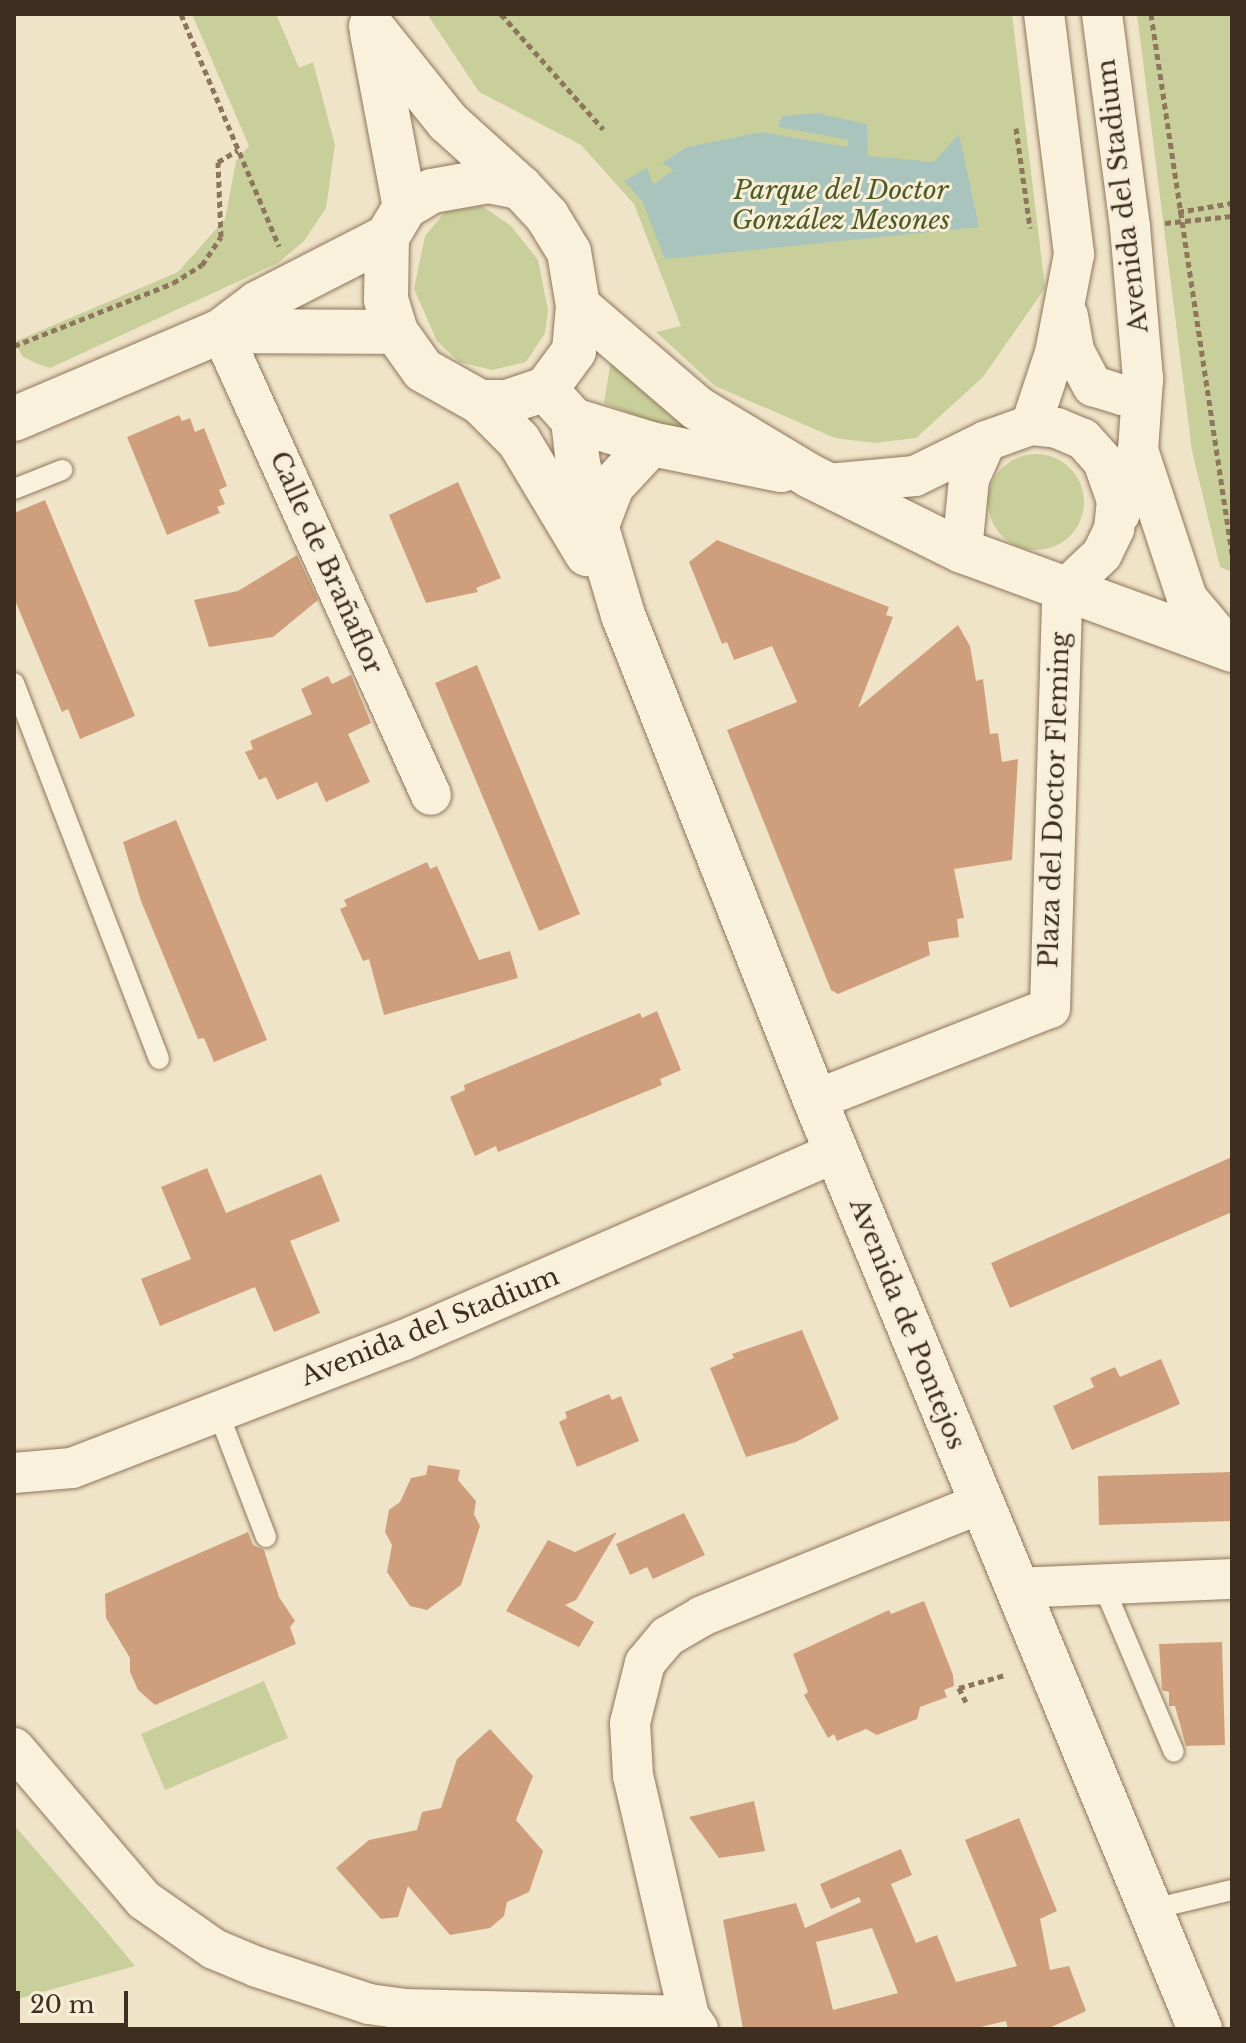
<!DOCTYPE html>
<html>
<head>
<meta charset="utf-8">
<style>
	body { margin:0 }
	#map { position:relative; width:1246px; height:2043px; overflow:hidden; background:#f0e4c8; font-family:"Libre Baskerville",serif }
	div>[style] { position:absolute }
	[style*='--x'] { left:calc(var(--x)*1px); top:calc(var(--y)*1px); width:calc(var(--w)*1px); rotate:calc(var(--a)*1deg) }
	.green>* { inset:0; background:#c9cf9b }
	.round { border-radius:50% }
	.water>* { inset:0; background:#a9c4bc }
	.building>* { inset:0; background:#cf9f7d }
	.path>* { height:5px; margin-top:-2.5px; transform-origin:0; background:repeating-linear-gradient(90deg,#8d765c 0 6px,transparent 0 10px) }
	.roads { filter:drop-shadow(0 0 2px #8d765c) drop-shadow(0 0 2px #8d765c) }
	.service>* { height:20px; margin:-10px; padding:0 10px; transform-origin:10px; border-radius:10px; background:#faf1dc }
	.minor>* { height:40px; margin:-20px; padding:0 20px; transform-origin:20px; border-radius:20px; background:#faf1dc }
	.secondary>* { height:44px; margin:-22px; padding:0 22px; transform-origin:22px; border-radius:22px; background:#faf1dc }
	span { translate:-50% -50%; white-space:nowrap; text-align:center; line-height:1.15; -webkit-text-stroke:6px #f7eed8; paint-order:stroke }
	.park-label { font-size:26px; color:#4d5a26; font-style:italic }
	.street-label { font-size:26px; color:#3d2e20 }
	.frame { position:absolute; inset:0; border:16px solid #3d2e20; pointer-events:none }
	.scale { position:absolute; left:16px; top:1991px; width:112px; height:36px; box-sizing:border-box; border:4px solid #3d2e20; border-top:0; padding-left:10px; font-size:24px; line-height:28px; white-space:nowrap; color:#3d2e20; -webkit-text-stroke:6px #f7eed8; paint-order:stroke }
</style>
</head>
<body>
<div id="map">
	<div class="green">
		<i style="clip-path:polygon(192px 14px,276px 14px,299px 68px,313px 62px,335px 145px,326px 208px,304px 241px,278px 263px,50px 368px,38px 364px,23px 357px,14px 342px,178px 272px,225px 219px,236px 161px,249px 146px)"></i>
		<i style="clip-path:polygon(427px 14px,1012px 14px,1045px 288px,983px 377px,916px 438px,874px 443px,835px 438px,715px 386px,656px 332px,681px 326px,634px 204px,581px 145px,479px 92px)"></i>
		<i style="clip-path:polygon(1137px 14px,1232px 14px,1232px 572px,1220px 567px,1192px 451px)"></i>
		<i style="clip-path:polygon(482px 206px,511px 226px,538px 260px,548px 310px,545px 333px,526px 362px,492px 370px,459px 362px,437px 341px,414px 289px,425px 236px,445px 212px)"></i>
		<i style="clip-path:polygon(611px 360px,668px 414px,692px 429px,692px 438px,604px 403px)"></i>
		<i class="round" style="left:988px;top:454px;width:96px;height:96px"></i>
		<i style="clip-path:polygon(264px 1681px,288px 1738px,165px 1790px,141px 1734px)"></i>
		<i style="clip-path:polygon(14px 1825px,106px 1931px,135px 1966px,14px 2000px)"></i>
	</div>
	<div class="water">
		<i style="clip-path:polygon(817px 113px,867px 124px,868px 156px,934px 162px,959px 134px,979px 227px,665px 259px,642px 201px,624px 181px,647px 168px,653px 184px,674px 170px,662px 163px,687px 147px,762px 132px,847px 147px,849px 140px,778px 127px,782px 116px)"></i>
	</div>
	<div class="building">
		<i style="clip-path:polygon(179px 415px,182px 421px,190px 418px,195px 432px,204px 428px,227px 486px,219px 490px,225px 504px,217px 507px,220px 513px,167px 535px,127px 437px)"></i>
		<i style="clip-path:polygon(458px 482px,501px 578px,476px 588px,478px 592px,426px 603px,389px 515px)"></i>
		<i style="clip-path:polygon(45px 500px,135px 716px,80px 739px,68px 709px,62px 712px,14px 598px,14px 513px)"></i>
		<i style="clip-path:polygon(717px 540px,889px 607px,886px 615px,893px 617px,858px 708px,958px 625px,970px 646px,976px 681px,983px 679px,990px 734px,998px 733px,1002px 762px,1018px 759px,1012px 860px,954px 869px,964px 918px,957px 919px,959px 937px,928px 942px,930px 955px,838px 994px,831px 990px,727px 730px,797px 702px,772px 646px,734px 660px,727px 642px,722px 644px,689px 562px)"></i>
		<i style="clip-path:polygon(297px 555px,318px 600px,273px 637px,209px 647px,194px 600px,238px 591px)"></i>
		<i style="clip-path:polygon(477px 665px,580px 914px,539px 931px,435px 683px)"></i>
		<i style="clip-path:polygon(351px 675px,371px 723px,348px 734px,370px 782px,326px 802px,317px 782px,277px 800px,266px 777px,259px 780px,245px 752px,253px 749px,250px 741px,312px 714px,301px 689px,328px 676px,332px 684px)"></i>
		<i style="clip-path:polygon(176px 820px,267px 1040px,214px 1062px,204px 1038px,198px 1039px,141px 901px,123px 842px)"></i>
		<i style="clip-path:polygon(427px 862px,430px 869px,437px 866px,479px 960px,510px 951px,518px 978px,384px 1015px,369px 959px,363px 961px,340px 909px,347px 906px,344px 900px)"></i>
		<i style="clip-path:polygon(657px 1011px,681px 1070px,660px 1079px,662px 1085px,498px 1152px,496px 1146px,475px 1156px,450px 1097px,465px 1090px,464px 1085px,640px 1013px,642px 1018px)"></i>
		<i style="clip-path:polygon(1232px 1157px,1232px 1212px,1010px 1308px,991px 1263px)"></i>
		<i style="clip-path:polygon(207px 1168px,226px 1213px,321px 1174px,340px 1221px,290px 1241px,320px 1313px,274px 1332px,255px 1287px,160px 1326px,141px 1279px,191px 1259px,161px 1187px)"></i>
		<i style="clip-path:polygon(802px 1330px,839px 1419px,796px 1442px,746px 1457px,710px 1368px,734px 1358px,732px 1354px)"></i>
		<i style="clip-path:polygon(1161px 1359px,1180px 1404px,1072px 1450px,1053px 1406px,1094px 1387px,1090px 1378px,1115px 1367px,1120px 1377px)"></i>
		<i style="clip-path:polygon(609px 1394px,612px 1400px,621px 1396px,639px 1441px,577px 1467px,559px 1422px,567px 1418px,565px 1412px)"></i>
		<i style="clip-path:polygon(428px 1465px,460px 1470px,458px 1480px,476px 1501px,474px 1514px,480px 1526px,461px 1585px,427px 1610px,410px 1606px,387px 1572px,392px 1545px,385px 1532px,389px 1510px,400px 1502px,411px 1478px,426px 1475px)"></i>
		<i style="clip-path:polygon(1232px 1472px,1232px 1521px,1099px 1525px,1098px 1476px)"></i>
		<i style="clip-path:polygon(684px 1513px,705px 1555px,653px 1579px,647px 1567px,630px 1575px,616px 1544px)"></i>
		<i style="clip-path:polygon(248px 1532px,253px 1545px,264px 1550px,279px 1597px,295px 1621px,290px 1627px,296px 1644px,155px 1705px,138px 1690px,130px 1672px,130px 1658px,106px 1618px,105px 1594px)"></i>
		<i style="clip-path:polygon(617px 1532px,576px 1600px,565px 1605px,594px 1622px,579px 1647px,506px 1611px,548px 1540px,575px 1552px)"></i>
		<i style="clip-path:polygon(924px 1601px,953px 1675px,954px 1686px,944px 1690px,947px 1697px,920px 1707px,917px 1719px,877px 1735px,866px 1729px,837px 1741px,834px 1734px,828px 1738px,804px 1695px,808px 1692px,793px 1654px,889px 1610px,891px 1614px)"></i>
		<i style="clip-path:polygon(1222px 1642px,1225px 1745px,1186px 1746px,1175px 1706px,1169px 1706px,1169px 1692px,1162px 1690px,1159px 1644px)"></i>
		<i style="clip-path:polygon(490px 1729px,533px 1776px,516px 1820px,543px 1851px,529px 1892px,507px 1902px,504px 1916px,490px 1928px,450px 1935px,408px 1886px,398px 1917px,381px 1919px,336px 1868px,369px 1840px,417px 1830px,422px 1812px,441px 1808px,457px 1759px)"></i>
		<i style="clip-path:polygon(754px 1801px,765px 1851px,719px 1858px,689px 1817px)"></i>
		<i style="clip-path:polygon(evenodd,1019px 1818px,1057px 1911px,1040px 1919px,1050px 1970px,1069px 1966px,1086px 2011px,1047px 2029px,1008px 2029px,1006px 2021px,972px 2029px,743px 2029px,723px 1920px,796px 1903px,805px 1928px,861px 1902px,859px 1897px,831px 1909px,820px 1884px,901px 1849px,912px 1875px,891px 1884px,916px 1943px,937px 1935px,956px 1982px,1017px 1966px,965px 1840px,1019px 1818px,872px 1928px,898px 1993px,833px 2010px,816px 1942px,872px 1928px)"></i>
	</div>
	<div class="path">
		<i style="--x:181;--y:14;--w:252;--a:67.1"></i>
		<i style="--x:501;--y:14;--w:154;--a:48.4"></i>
		<i style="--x:1151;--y:14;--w:546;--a:81.47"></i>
		<i style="--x:1016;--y:128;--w:101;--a:82"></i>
		<i style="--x:1178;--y:212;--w:55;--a:-9.5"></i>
		<i style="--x:1165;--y:223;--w:67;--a:-6"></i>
		<i style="--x:14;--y:346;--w:171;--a:-21.6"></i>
		<i style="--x:173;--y:283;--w:34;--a:-32"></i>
		<i style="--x:202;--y:265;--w:34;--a:-56"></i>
		<i style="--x:221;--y:237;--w:75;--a:-92.3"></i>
		<i style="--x:218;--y:162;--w:23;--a:-31"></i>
		<i style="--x:966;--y:1702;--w:16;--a:-117"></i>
		<i style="--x:959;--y:1688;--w:48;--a:-15.8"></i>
	</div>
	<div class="roads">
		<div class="service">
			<i style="--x:14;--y:489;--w:52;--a:-21.6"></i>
			<i style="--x:14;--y:683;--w:403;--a:68.9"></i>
			<i style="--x:218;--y:1412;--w:134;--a:69"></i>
			<i style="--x:1103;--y:1585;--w:181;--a:67"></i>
			<i style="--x:1149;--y:1910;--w:85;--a:-13.5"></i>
		</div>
		<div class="minor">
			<i style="--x:1102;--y:14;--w:215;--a:82.5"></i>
			<i style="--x:1130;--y:227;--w:153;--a:85.1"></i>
			<i style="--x:1143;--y:379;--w:71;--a:94"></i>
			<i style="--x:1138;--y:450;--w:66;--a:105.9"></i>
			<i style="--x:1068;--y:316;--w:36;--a:80"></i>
			<i style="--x:1074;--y:351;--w:40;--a:62"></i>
			<i style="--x:1093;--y:386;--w:30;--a:17"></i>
			<i style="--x:1122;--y:395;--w:16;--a:-18"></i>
			<i style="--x:1137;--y:390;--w:13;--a:-61"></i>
			<i style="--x:221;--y:331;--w:509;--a:65.65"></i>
			<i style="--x:1031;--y:425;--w:76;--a:-71.6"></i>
			<i style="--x:1055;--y:353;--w:101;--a:-79.1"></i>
			<i style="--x:1074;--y:254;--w:242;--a:-97.1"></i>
			<i style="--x:1138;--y:450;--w:156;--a:71.7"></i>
			<i style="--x:1187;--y:598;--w:65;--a:50"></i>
			<i style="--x:828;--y:484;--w:87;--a:-5.3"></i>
			<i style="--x:915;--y:476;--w:79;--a:-26.2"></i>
			<i style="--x:815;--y:1100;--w:252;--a:-21.4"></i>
			<i style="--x:1050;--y:1008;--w:416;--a:-88.3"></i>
			<i style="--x:1062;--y:592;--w:55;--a:-43.5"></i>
			<i style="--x:1102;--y:554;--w:28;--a:-64"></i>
			<i style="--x:1114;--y:529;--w:28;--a:-84"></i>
			<i style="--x:1117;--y:501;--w:42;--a:-109.3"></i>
			<i style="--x:1103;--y:461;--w:30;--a:-132"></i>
			<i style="--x:1083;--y:439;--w:28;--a:-157"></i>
			<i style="--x:1057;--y:428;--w:26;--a:-173"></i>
			<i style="--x:1031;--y:425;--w:48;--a:160.4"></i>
			<i style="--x:986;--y:441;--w:42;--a:114.1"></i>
			<i style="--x:969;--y:479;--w:72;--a:95.6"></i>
			<i style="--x:14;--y:1473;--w:58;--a:-4.9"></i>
			<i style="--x:72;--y:1468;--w:356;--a:-21.1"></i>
			<i style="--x:404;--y:1340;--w:472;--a:-23.5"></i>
			<i style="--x:1016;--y:1588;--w:216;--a:-2.4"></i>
			<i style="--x:14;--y:1748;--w:200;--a:49.5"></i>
			<i style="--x:144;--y:1900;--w:85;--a:35"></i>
			<i style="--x:214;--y:1949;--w:47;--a:22.7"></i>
			<i style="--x:257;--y:1967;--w:118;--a:18.3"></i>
			<i style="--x:369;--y:2004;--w:35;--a:8"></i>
			<i style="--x:404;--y:2009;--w:285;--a:1.4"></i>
			<i style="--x:698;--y:2029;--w:16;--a:-125"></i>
			<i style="--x:689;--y:2016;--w:246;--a:-103.1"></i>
			<i style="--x:633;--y:1776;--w:53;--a:-93.2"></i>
			<i style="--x:630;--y:1723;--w:62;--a:-76"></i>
			<i style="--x:645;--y:1663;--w:35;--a:-50"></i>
			<i style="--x:668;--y:1636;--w:39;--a:-30"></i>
			<i style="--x:702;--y:1616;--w:301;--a:-22"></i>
		</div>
		<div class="secondary">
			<i style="--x:371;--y:26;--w:123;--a:51.3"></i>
			<i style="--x:448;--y:122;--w:97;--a:42.1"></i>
			<i style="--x:520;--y:187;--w:40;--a:47"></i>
			<i style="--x:547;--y:216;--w:42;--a:58.6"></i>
			<i style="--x:569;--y:252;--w:55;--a:80.5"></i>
			<i style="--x:578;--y:306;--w:45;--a:95.1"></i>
			<i style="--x:574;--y:351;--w:47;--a:126.4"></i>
			<i style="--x:546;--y:389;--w:41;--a:161.6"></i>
			<i style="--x:507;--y:402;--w:27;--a:180"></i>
			<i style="--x:480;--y:402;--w:65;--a:-150.7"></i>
			<i style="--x:423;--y:370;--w:47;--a:-125.4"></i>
			<i style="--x:396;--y:332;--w:34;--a:-107"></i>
			<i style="--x:386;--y:300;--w:63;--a:-89.1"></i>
			<i style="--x:387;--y:237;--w:35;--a:-59"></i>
			<i style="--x:405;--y:207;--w:31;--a:-31"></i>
			<i style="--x:432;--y:191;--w:57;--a:-10.1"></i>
			<i style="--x:488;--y:181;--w:33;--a:11"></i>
			<i style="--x:372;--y:33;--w:177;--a:79.3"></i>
			<i style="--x:578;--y:306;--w:157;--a:40.6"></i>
			<i style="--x:697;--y:408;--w:132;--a:31"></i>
			<i style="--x:810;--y:476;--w:169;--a:26.3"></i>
			<i style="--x:962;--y:551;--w:288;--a:20.1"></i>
			<i style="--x:221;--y:331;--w:175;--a:0.3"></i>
			<i style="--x:556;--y:401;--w:25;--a:48"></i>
			<i style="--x:573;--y:420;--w:82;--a:17.1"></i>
			<i style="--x:651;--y:444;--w:133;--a:11.3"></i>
			<i style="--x:480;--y:402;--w:55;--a:45"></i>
			<i style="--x:519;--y:441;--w:132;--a:59"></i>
			<i style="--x:14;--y:419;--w:225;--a:-23"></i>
			<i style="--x:221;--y:331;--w:46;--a:-37.1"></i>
			<i style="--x:258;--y:303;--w:145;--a:-27.1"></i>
			<i style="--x:573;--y:420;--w:44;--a:83.5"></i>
			<i style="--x:578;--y:464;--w:158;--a:73.4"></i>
			<i style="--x:623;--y:615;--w:522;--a:68.4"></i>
			<i style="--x:815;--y:1100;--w:1006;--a:67.49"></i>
			<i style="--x:596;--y:528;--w:45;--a:-69.1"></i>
			<i style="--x:612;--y:486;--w:57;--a:-47.1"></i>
		</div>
	</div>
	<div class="park-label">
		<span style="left:841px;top:206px">Parque del Doctor<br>González Mesones</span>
	</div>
	<div class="street-label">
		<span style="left:1123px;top:196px;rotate:-97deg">Avenida del Stadium</span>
		<span style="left:326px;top:563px;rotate:66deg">Calle de Brañaflor</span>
		<span style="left:1055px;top:800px;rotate:-88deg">Plaza del Doctor Fleming</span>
		<span style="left:907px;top:1324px;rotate:68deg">Avenida de Pontejos</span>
		<span style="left:430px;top:1327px;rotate:-22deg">Avenida del Stadium</span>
	</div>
	<div class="frame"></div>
	<div class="scale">20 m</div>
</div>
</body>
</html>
